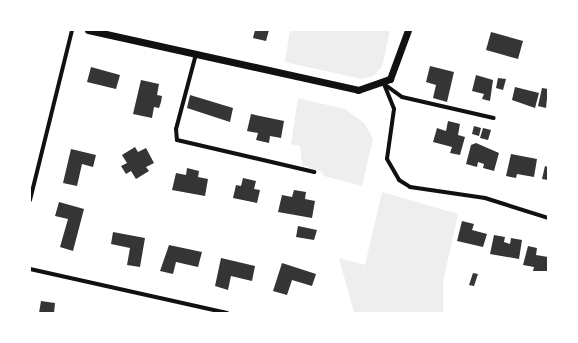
<!DOCTYPE html>
<html>
<head>
<meta charset="utf-8">
<style>
	body { margin:0 }
	#map { position:relative; width:578px; height:343px; overflow:hidden; background:#fff; font-family:Ubuntu,sans-serif }
	div>[style] { position:absolute }
	[style*='--x'] { left:calc(var(--x)*1px); top:calc(var(--y)*1px); width:calc(var(--w)*1px); rotate:calc(var(--a)*1deg) }
	.green>* { inset:0; background:#eee }
	.building>* { inset:0; background:#353535 }
	.minor>* { height:4px; margin:-2px; padding:0 2px; transform-origin:2px; border-radius:2px; background:#111 }
	.tertiary>* { height:7px; margin:-3.5px; padding:0 3.5px; transform-origin:3.5px; border-radius:3.5px; background:#111 }
	span { translate:-50% -50%; white-space:nowrap; text-align:center; line-height:1.15; -webkit-text-stroke:4px #fff; paint-order:stroke }
	.frame { position:absolute; inset:0; border:31px solid #fff; pointer-events:none }
</style>
</head>
<body>
<div id="map">
	<div class="green">
		<i style="clip-path:polygon(290px 30px,390px 30px,382px 67px,373px 76px,362px 79px,285px 62px)"></i>
		<i style="clip-path:polygon(298px 98px,345px 109px,364px 123px,373px 139px,362px 186px,324px 176px,322px 172px,302px 165px,300px 146px,291px 144px)"></i>
		<i style="clip-path:polygon(382px 192px,458px 214px,443px 282px,443px 313px,354px 313px,339px 258px,365px 265px)"></i>
	</div>
	<div class="building">
		<i style="clip-path:polygon(255px 30px,269px 30px,266px 41px,253px 38px)"></i>
		<i style="clip-path:polygon(491px 32px,523px 41px,518px 59px,486px 50px)"></i>
		<i style="clip-path:polygon(430px 66px,454px 72px,447px 102px,433px 98px,436px 85px,426px 82px)"></i>
		<i style="clip-path:polygon(91px 67px,120px 75px,116px 89px,87px 82px)"></i>
		<i style="clip-path:polygon(476px 75px,493px 80px,490px 101px,482px 99px,484px 94px,472px 91px)"></i>
		<i style="clip-path:polygon(498px 78px,506px 79px,503px 90px,496px 88px)"></i>
		<i style="clip-path:polygon(141px 80px,159px 84px,157px 95px,162px 96px,161px 102px,159px 108px,154px 107px,152px 118px,133px 114px)"></i>
		<i style="clip-path:polygon(515px 87px,539px 93px,535px 108px,512px 100px)"></i>
		<i style="clip-path:polygon(542px 88px,548px 89px,546px 108px,538px 106px)"></i>
		<i style="clip-path:polygon(190px 95px,233px 108px,230px 122px,187px 108px)"></i>
		<i style="clip-path:polygon(251px 114px,284px 121px,281px 138px,270px 136px,269px 143px,256px 140px,258px 133px,247px 131px)"></i>
		<i style="clip-path:polygon(448px 121px,460px 124px,458px 135px,465px 137px,460px 155px,450px 153px,452px 147px,433px 142px,437px 128px,446px 131px)"></i>
		<i style="clip-path:polygon(474px 126px,481px 128px,479px 136px,472px 134px)"></i>
		<i style="clip-path:polygon(483px 128px,491px 130px,488px 140px,480px 138px)"></i>
		<i style="clip-path:polygon(476px 143px,499px 153px,494px 171px,483px 168px,484px 164px,478px 162px,477px 167px,466px 164px,471px 145px)"></i>
		<i style="clip-path:polygon(135px 147px,138px 152px,146px 148px,154px 163px,146px 167px,149px 171px,136px 179px,131px 171px,126px 174px,121px 166px,127px 163px,122px 155px)"></i>
		<i style="clip-path:polygon(71px 149px,96px 155px,93px 167px,82px 164px,77px 186px,63px 183px)"></i>
		<i style="clip-path:polygon(511px 154px,537px 159px,534px 177px,517px 174px,516px 178px,506px 176px)"></i>
		<i style="clip-path:polygon(545px 166px,548px 167px,548px 180px,542px 179px)"></i>
		<i style="clip-path:polygon(187px 168px,199px 171px,198px 177px,208px 179px,205px 196px,172px 190px,176px 173px,186px 175px)"></i>
		<i style="clip-path:polygon(243px 178px,256px 181px,254px 189px,260px 190px,257px 203px,233px 198px,236px 185px,241px 186px)"></i>
		<i style="clip-path:polygon(294px 190px,306px 192px,305px 199px,315px 201px,312px 218px,278px 212px,282px 195px,292px 197px)"></i>
		<i style="clip-path:polygon(59px 202px,84px 209px,73px 251px,60px 247px,68px 219px,55px 216px)"></i>
		<i style="clip-path:polygon(462px 221px,474px 224px,472px 230px,487px 234px,483px 247px,457px 241px)"></i>
		<i style="clip-path:polygon(298px 226px,317px 230px,314px 240px,296px 237px)"></i>
		<i style="clip-path:polygon(113px 232px,145px 238px,140px 267px,127px 265px,130px 248px,111px 244px)"></i>
		<i style="clip-path:polygon(494px 235px,505px 237px,504px 242px,510px 244px,511px 238px,522px 240px,519px 259px,490px 254px)"></i>
		<i style="clip-path:polygon(169px 245px,202px 252px,198px 267px,176px 262px,173px 274px,160px 271px)"></i>
		<i style="clip-path:polygon(528px 246px,537px 248px,536px 255px,548px 257px,548px 271px,533px 271px,534px 267px,523px 265px)"></i>
		<i style="clip-path:polygon(221px 258px,255px 266px,252px 281px,231px 276px,228px 290px,215px 286px)"></i>
		<i style="clip-path:polygon(282px 263px,316px 274px,312px 286px,292px 280px,287px 295px,273px 291px)"></i>
		<i style="clip-path:polygon(473px 273px,478px 274px,474px 286px,469px 285px)"></i>
		<i style="clip-path:polygon(41px 301px,55px 303px,54px 313px,39px 313px)"></i>
	</div>
	<div class="minor">
		<i style="--x:196;--y:54;--w:78;--a:104.9"></i>
		<i style="--x:176;--y:129;--w:11;--a:85"></i>
		<i style="--x:177;--y:140;--w:141;--a:13.1"></i>
		<i style="--x:384;--y:84;--w:27;--a:68"></i>
		<i style="--x:394;--y:109;--w:50;--a:98"></i>
		<i style="--x:387;--y:159;--w:24;--a:60"></i>
		<i style="--x:399;--y:180;--w:13;--a:32"></i>
		<i style="--x:410;--y:187;--w:76;--a:8.3"></i>
		<i style="--x:485;--y:198;--w:66;--a:17.6"></i>
		<i style="--x:384;--y:84;--w:22;--a:36"></i>
		<i style="--x:402;--y:97;--w:94;--a:12.9"></i>
		<i style="--x:30;--y:200;--w:175;--a:-76.1"></i>
		<i style="--x:30;--y:269;--w:202;--a:12.6"></i>
	</div>
	<div class="tertiary">
		<i style="--x:88;--y:30;--w:277;--a:12.5"></i>
		<i style="--x:358;--y:90;--w:34;--a:-19"></i>
		<i style="--x:390;--y:79;--w:52;--a:-69.8"></i>
	</div>
	<div class="frame"></div>
</div>
</body>
</html>
